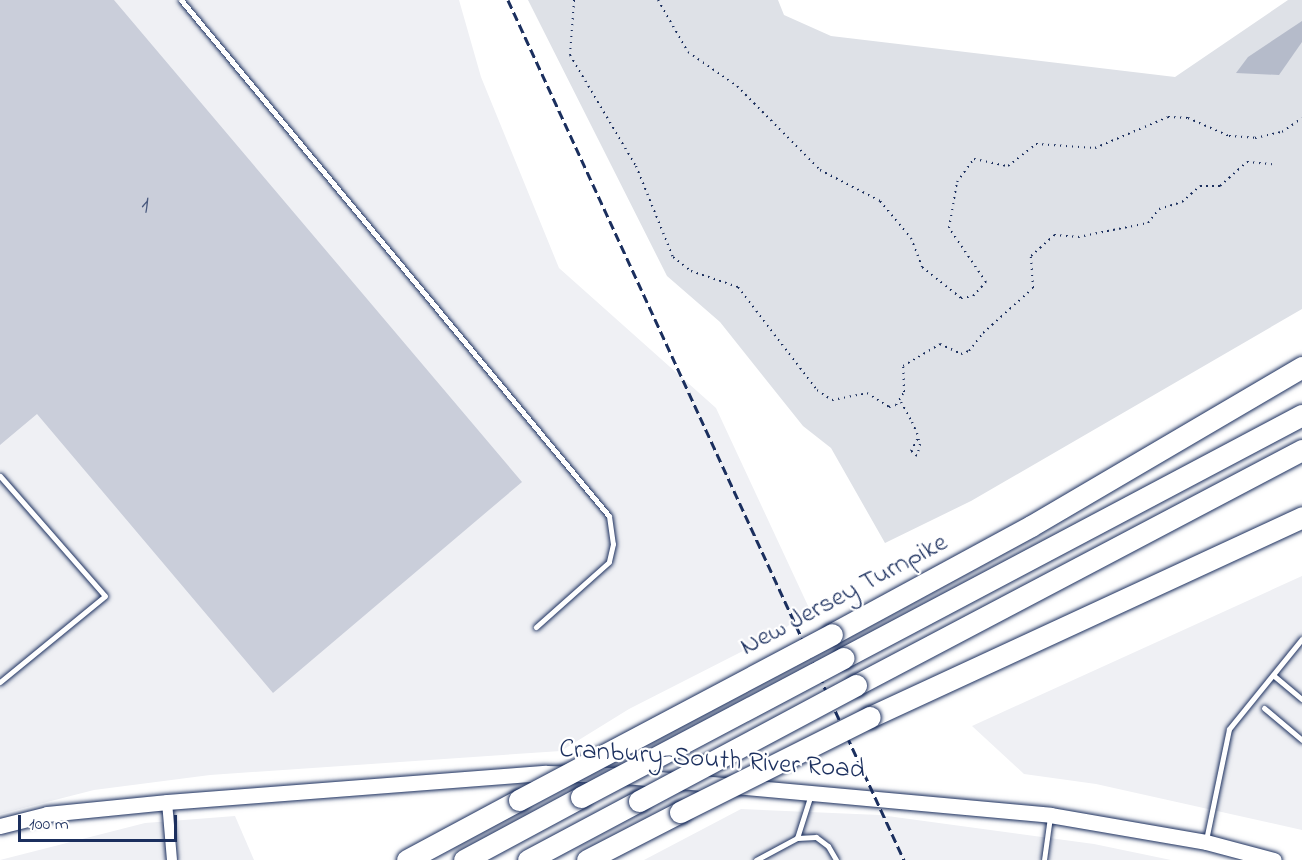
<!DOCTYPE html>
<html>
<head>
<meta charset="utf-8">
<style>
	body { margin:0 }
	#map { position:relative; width:1302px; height:860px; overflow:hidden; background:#fff; font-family:"Indie Flower",sans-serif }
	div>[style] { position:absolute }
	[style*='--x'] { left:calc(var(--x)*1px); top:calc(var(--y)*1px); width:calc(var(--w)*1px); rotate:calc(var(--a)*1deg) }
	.built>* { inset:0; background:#eff0f4 }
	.green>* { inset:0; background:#dee1e7 }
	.water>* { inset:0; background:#b5bbca }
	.building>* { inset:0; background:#caceda }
	.path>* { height:2px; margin-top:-1px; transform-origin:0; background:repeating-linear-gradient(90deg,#1b2f5e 0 1.5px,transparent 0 6px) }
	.roads { filter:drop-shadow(0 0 2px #1b2f5e) drop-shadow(0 0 2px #1b2f5e) }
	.lane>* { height:5px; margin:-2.5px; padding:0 2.5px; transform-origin:2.5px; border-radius:2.5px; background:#fff }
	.street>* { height:10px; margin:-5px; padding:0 5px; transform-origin:5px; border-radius:5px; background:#fff }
	.secondary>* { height:15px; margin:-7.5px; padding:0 7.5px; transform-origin:7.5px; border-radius:7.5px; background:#fff }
	.highway>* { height:21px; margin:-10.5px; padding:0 10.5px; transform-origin:10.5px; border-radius:10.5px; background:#fff }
	.rail>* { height:3px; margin-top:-1.5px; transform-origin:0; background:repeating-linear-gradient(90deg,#1b2f5e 0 9px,transparent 0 13.5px) }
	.bridges { filter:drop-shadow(0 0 2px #1b2f5e) drop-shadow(0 0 2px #1b2f5e) }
	.highway-bridge>* { height:21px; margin:-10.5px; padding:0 10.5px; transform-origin:10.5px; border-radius:10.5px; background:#fff }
	span { translate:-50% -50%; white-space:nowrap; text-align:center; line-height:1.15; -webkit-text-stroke:4.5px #fff; paint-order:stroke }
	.number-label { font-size:24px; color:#47577d }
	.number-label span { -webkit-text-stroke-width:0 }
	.street-label { font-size:27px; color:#1b2f5e }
	.scale { position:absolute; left:18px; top:815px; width:159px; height:27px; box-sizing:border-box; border:3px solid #1b2f5e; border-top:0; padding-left:8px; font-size:18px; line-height:21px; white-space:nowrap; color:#1b2f5e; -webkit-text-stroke:4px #fff; paint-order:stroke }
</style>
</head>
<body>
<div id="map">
	<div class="built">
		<i style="clip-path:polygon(0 0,459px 0,481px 77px,559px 268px,716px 408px,809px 608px,782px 631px,629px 709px,561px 751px,210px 775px,94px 790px,0 814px)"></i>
		<i style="clip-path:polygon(1302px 576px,1302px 830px,1096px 784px,1024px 774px,972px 726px)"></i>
		<i style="clip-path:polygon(741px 809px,880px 815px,1094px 844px,1171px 860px,644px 860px)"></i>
		<i style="clip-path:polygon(235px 816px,254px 860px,0 860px,145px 823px)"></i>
	</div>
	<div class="green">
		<i style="clip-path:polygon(528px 0,778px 0,784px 15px,831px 36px,1175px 77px,1288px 0,1302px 0,1302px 309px,971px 501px,885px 543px,831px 448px,803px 426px,720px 322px,667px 276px)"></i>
	</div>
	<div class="water">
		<i style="clip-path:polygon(1302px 21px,1302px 42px,1279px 75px,1236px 73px,1248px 57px)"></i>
	</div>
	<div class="building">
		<i style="clip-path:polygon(0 0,114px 0,522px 482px,273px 693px,37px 414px,0 445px)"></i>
	</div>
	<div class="path">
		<i style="--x:574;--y:0;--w:55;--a:94.2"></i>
		<i style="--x:570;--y:55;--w:129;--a:59.3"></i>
		<i style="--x:636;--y:166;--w:98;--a:67.9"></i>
		<i style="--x:673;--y:257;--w:23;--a:38"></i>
		<i style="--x:691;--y:271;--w:50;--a:18.8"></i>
		<i style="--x:738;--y:287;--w:130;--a:52.5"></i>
		<i style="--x:817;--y:390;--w:18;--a:34"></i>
		<i style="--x:832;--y:400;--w:36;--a:-11"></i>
		<i style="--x:867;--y:393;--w:26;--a:32"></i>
		<i style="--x:889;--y:407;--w:7;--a:-16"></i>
		<i style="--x:896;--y:405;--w:15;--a:-58"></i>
		<i style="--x:904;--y:392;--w:26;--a:-92"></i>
		<i style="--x:903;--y:366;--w:43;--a:-30.7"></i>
		<i style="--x:940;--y:344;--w:23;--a:25"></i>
		<i style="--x:961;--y:354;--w:9;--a:-21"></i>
		<i style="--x:969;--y:351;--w:23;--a:-52"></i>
		<i style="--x:983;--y:333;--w:67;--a:-42"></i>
		<i style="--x:1033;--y:288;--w:32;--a:-94"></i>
		<i style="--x:1031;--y:256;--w:31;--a:-42"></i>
		<i style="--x:1054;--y:235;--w:24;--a:5"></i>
		<i style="--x:1078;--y:237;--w:71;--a:-11.3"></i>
		<i style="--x:1148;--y:223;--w:18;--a:-52"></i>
		<i style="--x:1159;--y:209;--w:24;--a:-17"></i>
		<i style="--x:1182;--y:202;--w:24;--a:-42"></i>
		<i style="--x:1200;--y:186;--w:20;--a:0"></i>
		<i style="--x:1220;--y:186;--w:36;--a:-42"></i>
		<i style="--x:1247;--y:162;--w:25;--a:5"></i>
		<i style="--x:658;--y:0;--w:60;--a:60"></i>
		<i style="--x:688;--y:52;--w:60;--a:34.8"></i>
		<i style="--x:737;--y:86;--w:118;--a:45.3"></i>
		<i style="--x:820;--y:170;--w:68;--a:27.3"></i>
		<i style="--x:880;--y:201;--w:48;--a:50"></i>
		<i style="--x:911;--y:238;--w:31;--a:69"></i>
		<i style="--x:922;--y:267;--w:50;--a:38.5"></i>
		<i style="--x:961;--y:298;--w:12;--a:-9"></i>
		<i style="--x:973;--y:296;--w:19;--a:-47"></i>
		<i style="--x:986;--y:282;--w:65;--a:-124.4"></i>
		<i style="--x:949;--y:228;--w:47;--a:-80.1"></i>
		<i style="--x:957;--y:182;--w:29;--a:-54"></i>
		<i style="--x:974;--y:159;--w:35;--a:12"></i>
		<i style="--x:1008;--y:166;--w:36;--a:-38"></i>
		<i style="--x:1036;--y:144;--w:59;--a:3.9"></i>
		<i style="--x:1095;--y:148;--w:79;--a:-23"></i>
		<i style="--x:1168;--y:117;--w:20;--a:3"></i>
		<i style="--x:1188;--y:118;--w:45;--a:23.7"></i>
		<i style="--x:1229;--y:136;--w:26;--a:4"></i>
		<i style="--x:1255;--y:138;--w:28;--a:-13"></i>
		<i style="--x:1282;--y:132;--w:24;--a:-35"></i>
		<i style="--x:901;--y:402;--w:23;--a:61"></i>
		<i style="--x:912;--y:422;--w:12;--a:66"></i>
		<i style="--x:917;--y:433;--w:11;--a:75"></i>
		<i style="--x:920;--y:444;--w:12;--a:104"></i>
		<i style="--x:917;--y:456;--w:8;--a:-140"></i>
		<i style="--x:911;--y:451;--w:15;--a:-62"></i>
	</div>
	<div class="roads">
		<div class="lane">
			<i style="--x:181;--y:0;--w:670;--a:50.33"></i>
			<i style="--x:609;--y:516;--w:28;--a:82"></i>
			<i style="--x:613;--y:544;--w:18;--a:103"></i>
			<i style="--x:609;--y:562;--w:98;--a:138.3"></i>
			<i style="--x:0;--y:476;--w:159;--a:48.8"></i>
			<i style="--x:105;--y:596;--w:136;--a:140.7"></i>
			<i style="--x:1273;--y:675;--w:38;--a:40"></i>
			<i style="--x:1264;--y:708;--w:50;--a:40.1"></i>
			<i style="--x:797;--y:838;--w:46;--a:-72.3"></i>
			<i style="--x:1206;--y:840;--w:113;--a:-78.3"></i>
			<i style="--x:1229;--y:729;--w:116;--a:-51"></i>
			<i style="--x:756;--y:860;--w:47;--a:-28.2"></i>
			<i style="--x:797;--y:838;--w:19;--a:-3"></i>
			<i style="--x:816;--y:837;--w:15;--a:37"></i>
			<i style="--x:828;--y:846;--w:16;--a:60"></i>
			<i style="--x:1044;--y:860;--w:43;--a:-82.1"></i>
		</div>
		<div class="street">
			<i style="--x:167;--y:802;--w:58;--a:85.1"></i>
		</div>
		<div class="secondary">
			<i style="--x:0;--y:826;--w:49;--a:-14.3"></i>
			<i style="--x:47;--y:814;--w:121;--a:-5.7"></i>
			<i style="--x:167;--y:802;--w:380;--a:-4.4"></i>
			<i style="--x:546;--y:773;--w:68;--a:1.7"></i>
			<i style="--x:614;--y:775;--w:438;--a:5.2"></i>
			<i style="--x:1050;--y:815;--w:158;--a:9.8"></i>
			<i style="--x:1206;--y:842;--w:70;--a:14.8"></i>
		</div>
		<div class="highway">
			<i style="--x:832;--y:634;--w:226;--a:-28.5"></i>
			<i style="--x:1031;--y:526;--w:314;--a:-30.4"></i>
			<i style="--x:843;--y:658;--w:519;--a:-27.9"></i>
			<i style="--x:856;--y:685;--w:504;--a:-27.79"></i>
			<i style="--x:870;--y:717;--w:476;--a:-24.8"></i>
			<i style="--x:407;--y:860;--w:127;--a:-28.2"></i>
			<i style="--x:464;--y:860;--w:133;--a:-28.3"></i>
			<i style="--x:528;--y:860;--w:126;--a:-28"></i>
			<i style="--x:587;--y:860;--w:105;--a:-27.3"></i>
		</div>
	</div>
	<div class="rail">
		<i style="--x:508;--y:0;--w:947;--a:65.28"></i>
	</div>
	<div class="bridges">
		<div class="highway-bridge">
			<i style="--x:581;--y:797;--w:297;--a:-27.9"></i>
			<i style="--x:519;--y:800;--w:354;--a:-27.9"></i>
			<i style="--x:639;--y:801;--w:246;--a:-28.1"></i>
			<i style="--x:680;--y:812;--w:212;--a:-26.6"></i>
		</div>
	</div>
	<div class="number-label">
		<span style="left:145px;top:207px">1</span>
	</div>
	<div class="street-label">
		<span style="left:844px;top:595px;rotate:-28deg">New Jersey Turnpike</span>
		<span style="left:712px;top:760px;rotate:4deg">Cranbury-South River Road</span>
	</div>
	<div class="scale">100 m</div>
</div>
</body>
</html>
